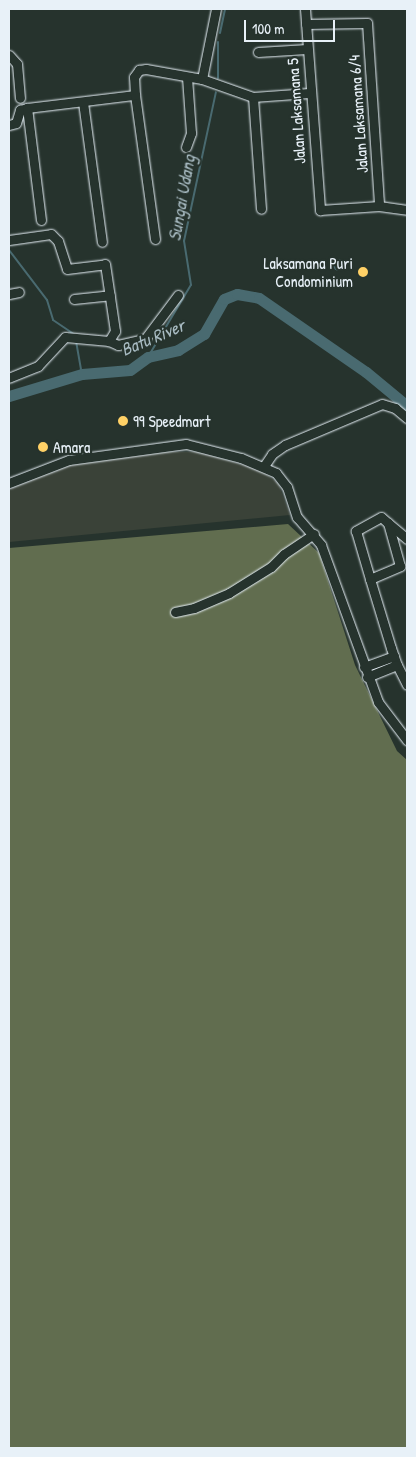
<!DOCTYPE html>
<html>
<head>
<meta charset="utf-8">
<style>
	body { margin:0 }
	#map { position:relative; width:416px; height:1457px; overflow:hidden; background:#26332d; font-family:"Patrick Hand",sans-serif }
	div>[style] { position:absolute }
	[style*='--x'] { left:calc(var(--x)*1px); top:calc(var(--y)*1px); width:calc(var(--w)*1px); rotate:calc(var(--a)*1deg) }
	.built>* { inset:0; background:#3a4238 }
	.green>* { inset:0; background:#616d4f }
	.water>* { inset:0; background:#496a70 }
	.round { border-radius:50% }
	.stream>* { height:2px; margin:-1px; padding:0 1px; transform-origin:1px; border-radius:1px; background:#496a70 }
	.river>* { height:11px; margin:-5.5px; padding:0 5.5px; transform-origin:5.5px; border-radius:5.5px; background:#496a70 }
	.roads { filter:drop-shadow(0 0 1px #e8f1f8) drop-shadow(0 0 1px #e8f1f8) }
	.minor>* { height:9px; margin:-4.5px; padding:0 4.5px; transform-origin:4.5px; border-radius:4.5px; background:#26332d }
	.dots>* { width:14px; height:14px; translate:-50% -50%; box-sizing:border-box; border:2px solid #26332d; border-radius:50% }
	span { translate:-50% -50%; white-space:nowrap; text-align:center; line-height:1.15; -webkit-text-stroke:4.5px #26332d; paint-order:stroke }
	.street-label { font-size:16px; color:#e8f1f8 }
	.poi-label { font-size:16px; color:#e8f1f8 }
	.right { translate:-100% -50%; text-align:right }
	.left { translate:0 -50%; text-align:left }
	.water-label { font-size:18px; color:#a8bbc2; font-style:italic }
	.frame { position:absolute; inset:0; border:10px solid #e8f1f8; pointer-events:none }
	.scale { position:absolute; left:244px; top:20px; width:91px; height:22px; box-sizing:border-box; border:2px solid #e8f1f8; border-top:0; padding-left:6px; font-size:15px; line-height:18px; white-space:nowrap; color:#e8f1f8; -webkit-text-stroke:4px #26332d; paint-order:stroke }
</style>
</head>
<body>
<div id="map">
	<div class="built">
		<i style="clip-path:polygon(163px 452px,199px 452px,260px 470px,278px 483px,290px 515px,9px 542px,9px 489px,69px 464px)"></i>
	</div>
	<div class="green">
		<i style="clip-path:polygon(288px 524px,319px 553px,355px 665px,397px 751px,407px 760px,407px 1448px,9px 1448px,9px 548px)"></i>
	</div>
	<div class="water">
		<i class="round" style="left:333px;top:259px;width:12px;height:12px"></i>
	</div>
	<div class="stream">
		<i style="--x:220;--y:33;--w:25;--a:-78"></i>
		<i style="--x:218;--y:78;--w:36;--a:-90"></i>
		<i style="--x:9;--y:250;--w:63;--a:52.8"></i>
		<i style="--x:47;--y:300;--w:21;--a:73"></i>
		<i style="--x:53;--y:320;--w:25;--a:34"></i>
		<i style="--x:76;--y:341;--w:34;--a:80"></i>
		<i style="--x:148;--y:357;--w:84;--a:-59.2"></i>
		<i style="--x:191;--y:285;--w:45;--a:-99"></i>
		<i style="--x:184;--y:241;--w:152;--a:-77.9"></i>
	</div>
	<div class="river">
		<i style="--x:9;--y:396;--w:76;--a:-16.8"></i>
		<i style="--x:82;--y:374;--w:48;--a:-4.8"></i>
		<i style="--x:130;--y:370;--w:22;--a:-36"></i>
		<i style="--x:148;--y:357;--w:31;--a:-13"></i>
		<i style="--x:178;--y:350;--w:31;--a:-32"></i>
		<i style="--x:204;--y:334;--w:40;--a:-60.3"></i>
		<i style="--x:224;--y:299;--w:14;--a:-21"></i>
		<i style="--x:237;--y:294;--w:22;--a:10"></i>
		<i style="--x:259;--y:298;--w:130;--a:34.7"></i>
		<i style="--x:366;--y:372;--w:53;--a:39.7"></i>
	</div>
	<div class="roads">
		<div class="minor">
			<i style="--x:305;--y:9;--w:202;--a:85.7"></i>
			<i style="--x:320;--y:210;--w:59;--a:-3.9"></i>
			<i style="--x:379;--y:206;--w:28;--a:8"></i>
			<i style="--x:306;--y:24;--w:61;--a:-0.9"></i>
			<i style="--x:367;--y:23;--w:183;--a:86.2"></i>
			<i style="--x:258;--y:52;--w:49;--a:-3.5"></i>
			<i style="--x:9;--y:55;--w:12;--a:48"></i>
			<i style="--x:17;--y:64;--w:34;--a:85"></i>
			<i style="--x:202;--y:79;--w:71;--a:-78.7"></i>
			<i style="--x:253;--y:97;--w:112;--a:85.9"></i>
			<i style="--x:83;--y:102;--w:141;--a:82.3"></i>
			<i style="--x:9;--y:125;--w:7;--a:-16"></i>
			<i style="--x:16;--y:123;--w:14;--a:-73"></i>
			<i style="--x:20;--y:110;--w:7;--a:-16"></i>
			<i style="--x:186;--y:147;--w:15;--a:-70"></i>
			<i style="--x:191;--y:133;--w:56;--a:-94.1"></i>
			<i style="--x:41;--y:220;--w:113;--a:-97.1"></i>
			<i style="--x:27;--y:108;--w:109;--a:-6.9"></i>
			<i style="--x:155;--y:239;--w:145;--a:-97.9"></i>
			<i style="--x:135;--y:95;--w:18;--a:-93"></i>
			<i style="--x:134;--y:77;--w:9;--a:-54"></i>
			<i style="--x:139;--y:70;--w:7;--a:-8"></i>
			<i style="--x:146;--y:69;--w:57;--a:10.1"></i>
			<i style="--x:202;--y:79;--w:54;--a:19.4"></i>
			<i style="--x:253;--y:97;--w:56;--a:-4.1"></i>
			<i style="--x:9;--y:240;--w:42;--a:-8.1"></i>
			<i style="--x:51;--y:234;--w:10;--a:45"></i>
			<i style="--x:58;--y:241;--w:29;--a:72"></i>
			<i style="--x:67;--y:269;--w:38;--a:-7"></i>
			<i style="--x:105;--y:264;--w:68;--a:81.5"></i>
			<i style="--x:115;--y:331;--w:12;--a:121"></i>
			<i style="--x:109;--y:341;--w:44;--a:-174.8"></i>
			<i style="--x:65;--y:337;--w:40;--a:133"></i>
			<i style="--x:38;--y:366;--w:31;--a:158"></i>
			<i style="--x:9;--y:294;--w:10;--a:-11"></i>
			<i style="--x:74;--y:299;--w:36;--a:-6"></i>
			<i style="--x:109;--y:341;--w:10;--a:24"></i>
			<i style="--x:118;--y:345;--w:28;--a:-13"></i>
			<i style="--x:145;--y:339;--w:55;--a:-53.1"></i>
			<i style="--x:264;--y:466;--w:14;--a:-56"></i>
			<i style="--x:272;--y:454;--w:16;--a:-35"></i>
			<i style="--x:285;--y:445;--w:105;--a:-22.9"></i>
			<i style="--x:382;--y:404;--w:14;--a:17"></i>
			<i style="--x:395;--y:408;--w:16;--a:40"></i>
			<i style="--x:9;--y:483;--w:64;--a:-21"></i>
			<i style="--x:69;--y:460;--w:118;--a:-7.8"></i>
			<i style="--x:186;--y:444;--w:57;--a:14.3"></i>
			<i style="--x:241;--y:458;--w:38;--a:23"></i>
			<i style="--x:276;--y:473;--w:18;--a:52"></i>
			<i style="--x:287;--y:487;--w:32;--a:72"></i>
			<i style="--x:297;--y:517;--w:37;--a:49"></i>
			<i style="--x:321;--y:545;--w:167;--a:70"></i>
			<i style="--x:378;--y:702;--w:48;--a:52.7"></i>
			<i style="--x:388;--y:523;--w:25;--a:40"></i>
			<i style="--x:370;--y:579;--w:33;--a:-23"></i>
			<i style="--x:400;--y:566;--w:45;--a:-105.6"></i>
			<i style="--x:388;--y:523;--w:9;--a:-139"></i>
			<i style="--x:381;--y:517;--w:29;--a:151"></i>
			<i style="--x:356;--y:531;--w:50;--a:73.7"></i>
			<i style="--x:370;--y:579;--w:72;--a:73.1"></i>
			<i style="--x:391;--y:648;--w:18;--a:71"></i>
			<i style="--x:397;--y:665;--w:22;--a:63"></i>
			<i style="--x:175;--y:612;--w:19;--a:-12"></i>
			<i style="--x:194;--y:608;--w:38;--a:-23"></i>
			<i style="--x:229;--y:593;--w:49;--a:-31.8"></i>
			<i style="--x:271;--y:567;--w:18;--a:-45"></i>
			<i style="--x:284;--y:554;--w:36;--a:-34"></i>
			<i style="--x:364;--y:667;--w:32;--a:-20"></i>
			<i style="--x:367;--y:677;--w:32;--a:-22"></i>
		</div>
	</div>
	<div class="dots">
		<i style="left:363px;top:272px;background:#ffd166"></i>
		<i style="left:123px;top:421px;background:#ffd166"></i>
		<i style="left:43px;top:447px;background:#ffd166"></i>
	</div>
	<div class="street-label">
		<span style="left:296px;top:111px;rotate:-94deg">Jalan Laksamana 5</span>
		<span style="left:358px;top:114px;rotate:-94deg">Jalan Laksamana 6/4</span>
	</div>
	<div class="poi-label">
		<span class="right" style="left:353px;top:272px">Laksamana Puri<br>Condominium</span>
		<span class="left" style="left:133px;top:421px">99 Speedmart</span>
		<span class="left" style="left:53px;top:447px">Amara</span>
	</div>
	<div class="water-label">
		<span style="left:182px;top:198px;rotate:-80deg">Sungai Udang</span>
		<span style="left:153px;top:338px;rotate:-23deg">Batu River</span>
	</div>
	<div class="frame"></div>
	<div class="scale">100 m</div>
</div>
</body>
</html>
